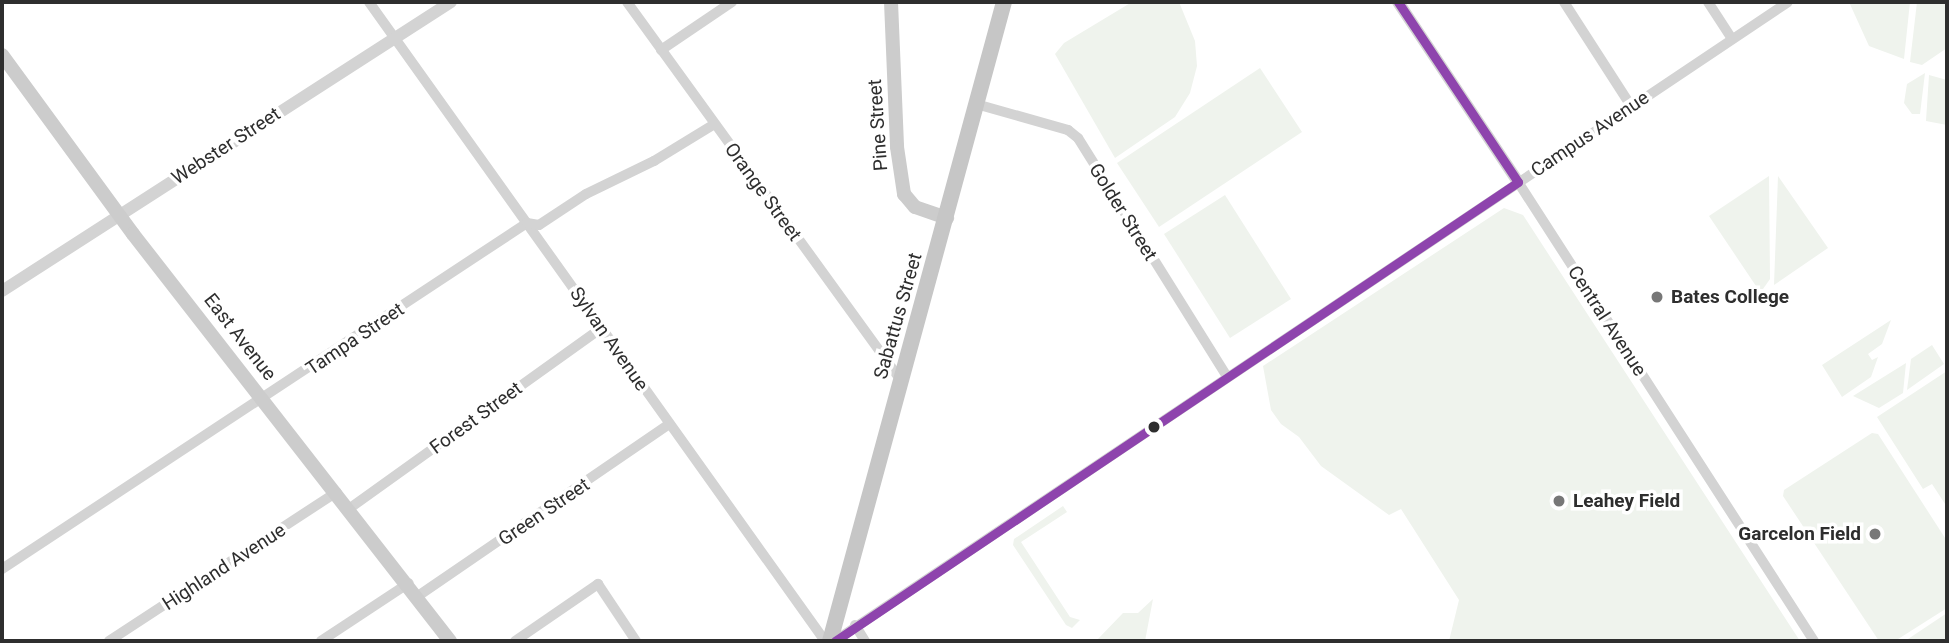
<!DOCTYPE html>
<html>
<head>
<meta charset="utf-8">
<style>
	body { margin:0 }
	#map { position:relative; width:1949px; height:643px; overflow:hidden; background:#fff; font-family:Roboto,sans-serif }
	div>[style] { position:absolute }
	[style*='--x'] { left:calc(var(--x)*1px); top:calc(var(--y)*1px); width:calc(var(--w)*1px); rotate:calc(var(--a)*1deg) }
	.green>* { inset:0; background:#eff3ed }
	.minor>* { height:10px; margin:-5px; padding:0 5px; transform-origin:5px; border-radius:5px; background:#d3d3d3 }
	.tertiary>* { height:12px; margin:-6px; padding:0 6px; transform-origin:6px; border-radius:6px; background:#d3d3d3 }
	.secondary>* { height:14px; margin:-7px; padding:0 7px; transform-origin:7px; border-radius:7px; background:#ccc }
	.primary>* { height:16px; margin:-8px; padding:0 8px; transform-origin:8px; border-radius:8px; background:#c6c6c6 }
	.bus-1>* { height:9px; margin:-4.5px; padding:0 4.5px; transform-origin:4.5px; border-radius:4.5px; background:#8e44ad }
	.dots>* { width:19px; height:19px; translate:-50% -50%; box-sizing:border-box; border:4px solid #fff; border-radius:50% }
	span { translate:-50% -50%; white-space:nowrap; text-align:center; line-height:1.15; -webkit-text-stroke:7px #fff; paint-order:stroke }
	.street-label { font-size:19px; color:#2e2e2e }
	.poi-label { font-size:19px; color:#2e2e2e; font-weight:700 }
	.left { translate:0 -50%; text-align:left }
	.right { translate:-100% -50%; text-align:right }
	.frame { position:absolute; inset:0; border:4px solid #2e2e2e; pointer-events:none }
</style>
</head>
<body>
<div id="map">
	<div class="green">
		<i style="clip-path:polygon(1132px 2px,1179px 2px,1195px 41px,1197px 66px,1190px 93px,1175px 117px,1115px 158px,1055px 54px,1064px 43px)"></i>
		<i style="clip-path:polygon(1849px 2px,1910px 2px,1904px 59px,1869px 46px)"></i>
		<i style="clip-path:polygon(1917px 2px,1947px 2px,1947px 48px,1922px 65px,1910px 62px)"></i>
		<i style="clip-path:polygon(1260px 68px,1302px 132px,1159px 227px,1117px 163px)"></i>
		<i style="clip-path:polygon(1925px 73px,1920px 114px,1912px 114px,1904px 103px,1907px 84px)"></i>
		<i style="clip-path:polygon(1929px 75px,1947px 80px,1947px 125px,1926px 121px)"></i>
		<i style="clip-path:polygon(1769px 176px,1770px 279px,1763px 289px,1758px 289px,1709px 216px)"></i>
		<i style="clip-path:polygon(1778px 176px,1828px 248px,1774px 285px)"></i>
		<i style="clip-path:polygon(1225px 195px,1291px 299px,1230px 338px,1164px 234px)"></i>
		<i style="clip-path:polygon(1504px 208px,1523px 215px,1800px 641px,1449px 641px,1459px 600px,1401px 509px,1389px 515px,1321px 466px,1299px 437px,1281px 424px,1271px 410px,1263px 366px)"></i>
		<i style="clip-path:polygon(1891px 320px,1882px 344px,1868px 354px,1872px 360px,1878px 357px,1871px 377px,1842px 397px,1822px 365px)"></i>
		<i style="clip-path:polygon(1932px 345px,1944px 364px,1907px 390px,1911px 359px)"></i>
		<i style="clip-path:polygon(1906px 363px,1903px 393px,1879px 408px,1853px 396px)"></i>
		<i style="clip-path:polygon(1947px 371px,1947px 507px,1932px 484px,1923px 489px,1877px 417px)"></i>
		<i style="clip-path:polygon(1872px 433px,1878px 434px,1947px 541px,1947px 608px,1895px 641px,1879px 641px,1783px 496px,1784px 490px)"></i>
		<i style="clip-path:polygon(1063px 506px,1067px 512px,1021px 542px,1070px 617px,1080px 620px,1072px 628px,1066px 625px,1013px 545px,1014px 539px)"></i>
		<i style="clip-path:polygon(1153px 599px,1145px 641px,1096px 641px,1123px 613px,1138px 613px)"></i>
		<i style="clip-path:polygon(1947px 613px,1947px 641px,1905px 641px)"></i>
	</div>
	<div class="minor">
		<i style="--x:369;--y:2;--w:785;--a:54.49"></i>
		<i style="--x:627;--y:2;--w:468;--a:54.1"></i>
		<i style="--x:1564;--y:2;--w:124;--a:57.2"></i>
		<i style="--x:1708;--y:2;--w:44;--a:57"></i>
		<i style="--x:661;--y:50;--w:86;--a:-34.1"></i>
		<i style="--x:976;--y:104;--w:96;--a:15.8"></i>
		<i style="--x:1068;--y:130;--w:13;--a:39"></i>
		<i style="--x:1078;--y:138;--w:281;--a:58"></i>
		<i style="--x:1518;--y:182;--w:546;--a:57.18"></i>
		<i style="--x:350;--y:508;--w:309;--a:-35.6"></i>
		<i style="--x:2;--y:569;--w:629;--a:-33.39"></i>
		<i style="--x:527;--y:223;--w:12;--a:9"></i>
		<i style="--x:539;--y:225;--w:56;--a:-33.4"></i>
		<i style="--x:586;--y:194;--w:76;--a:-25.9"></i>
		<i style="--x:654;--y:161;--w:69;--a:-31.4"></i>
		<i style="--x:418;--y:596;--w:303;--a:-34.4"></i>
		<i style="--x:855;--y:625;--w:19;--a:58"></i>
		<i style="--x:109;--y:641;--w:272;--a:-33.2"></i>
		<i style="--x:321;--y:641;--w:105;--a:-33.4"></i>
		<i style="--x:515;--y:641;--w:101;--a:-34.5"></i>
		<i style="--x:598;--y:584;--w:69;--a:56.3"></i>
		<i style="--x:835;--y:641;--w:1147;--a:-33.84"></i>
	</div>
	<div class="tertiary">
		<i style="--x:1398;--y:2;--w:216;--a:56.3"></i>
		<i style="--x:2;--y:291;--w:534;--a:-32.77"></i>
	</div>
	<div class="secondary">
		<i style="--x:891;--y:2;--w:145;--a:87.6"></i>
		<i style="--x:897;--y:147;--w:48;--a:81.5"></i>
		<i style="--x:904;--y:194;--w:17;--a:50"></i>
		<i style="--x:915;--y:207;--w:34;--a:19"></i>
		<i style="--x:2;--y:55;--w:222;--a:53.8"></i>
		<i style="--x:133;--y:234;--w:516;--a:52.09"></i>
	</div>
	<div class="primary">
		<i style="--x:830;--y:641;--w:662;--a:-74.77"></i>
	</div>
	<div class="bus-1">
		<i style="--x:1398;--y:2;--w:216;--a:56.3"></i>
		<i style="--x:835;--y:641;--w:823;--a:-33.9"></i>
	</div>
	<div class="dots">
		<i style="left:1657px;top:297px;background:#777"></i>
		<i style="left:1154px;top:427px;background:#2e2e2e"></i>
		<i style="left:1559px;top:501px;background:#777"></i>
		<i style="left:1875px;top:534px;background:#777"></i>
	</div>
	<div class="street-label">
		<span style="left:878px;top:125px;rotate:-94deg">Pine Street</span>
		<span style="left:1590px;top:134px;rotate:-34deg">Campus Avenue</span>
		<span style="left:226px;top:146px;rotate:-33deg">Webster Street</span>
		<span style="left:763px;top:192px;rotate:54deg">Orange Street</span>
		<span style="left:1123px;top:212px;rotate:58deg">Golder Street</span>
		<span style="left:898px;top:316px;rotate:-74deg">Sabattus Street</span>
		<span style="left:1607px;top:321px;rotate:57deg">Central Avenue</span>
		<span style="left:240px;top:337px;rotate:52deg">East Avenue</span>
		<span style="left:355px;top:339px;rotate:-34deg">Tampa Street</span>
		<span style="left:609px;top:339px;rotate:55deg">Sylvan Avenue</span>
		<span style="left:476px;top:418px;rotate:-36deg">Forest Street</span>
		<span style="left:544px;top:512px;rotate:-34deg">Green Street</span>
		<span style="left:224px;top:567px;rotate:-33deg">Highland Avenue</span>
	</div>
	<div class="poi-label">
		<span class="left" style="left:1671px;top:297px">Bates College</span>
		<span class="left" style="left:1573px;top:501px">Leahey Field</span>
		<span class="right" style="left:1861px;top:534px">Garcelon Field</span>
	</div>
	<div class="frame"></div>
</div>
</body>
</html>
